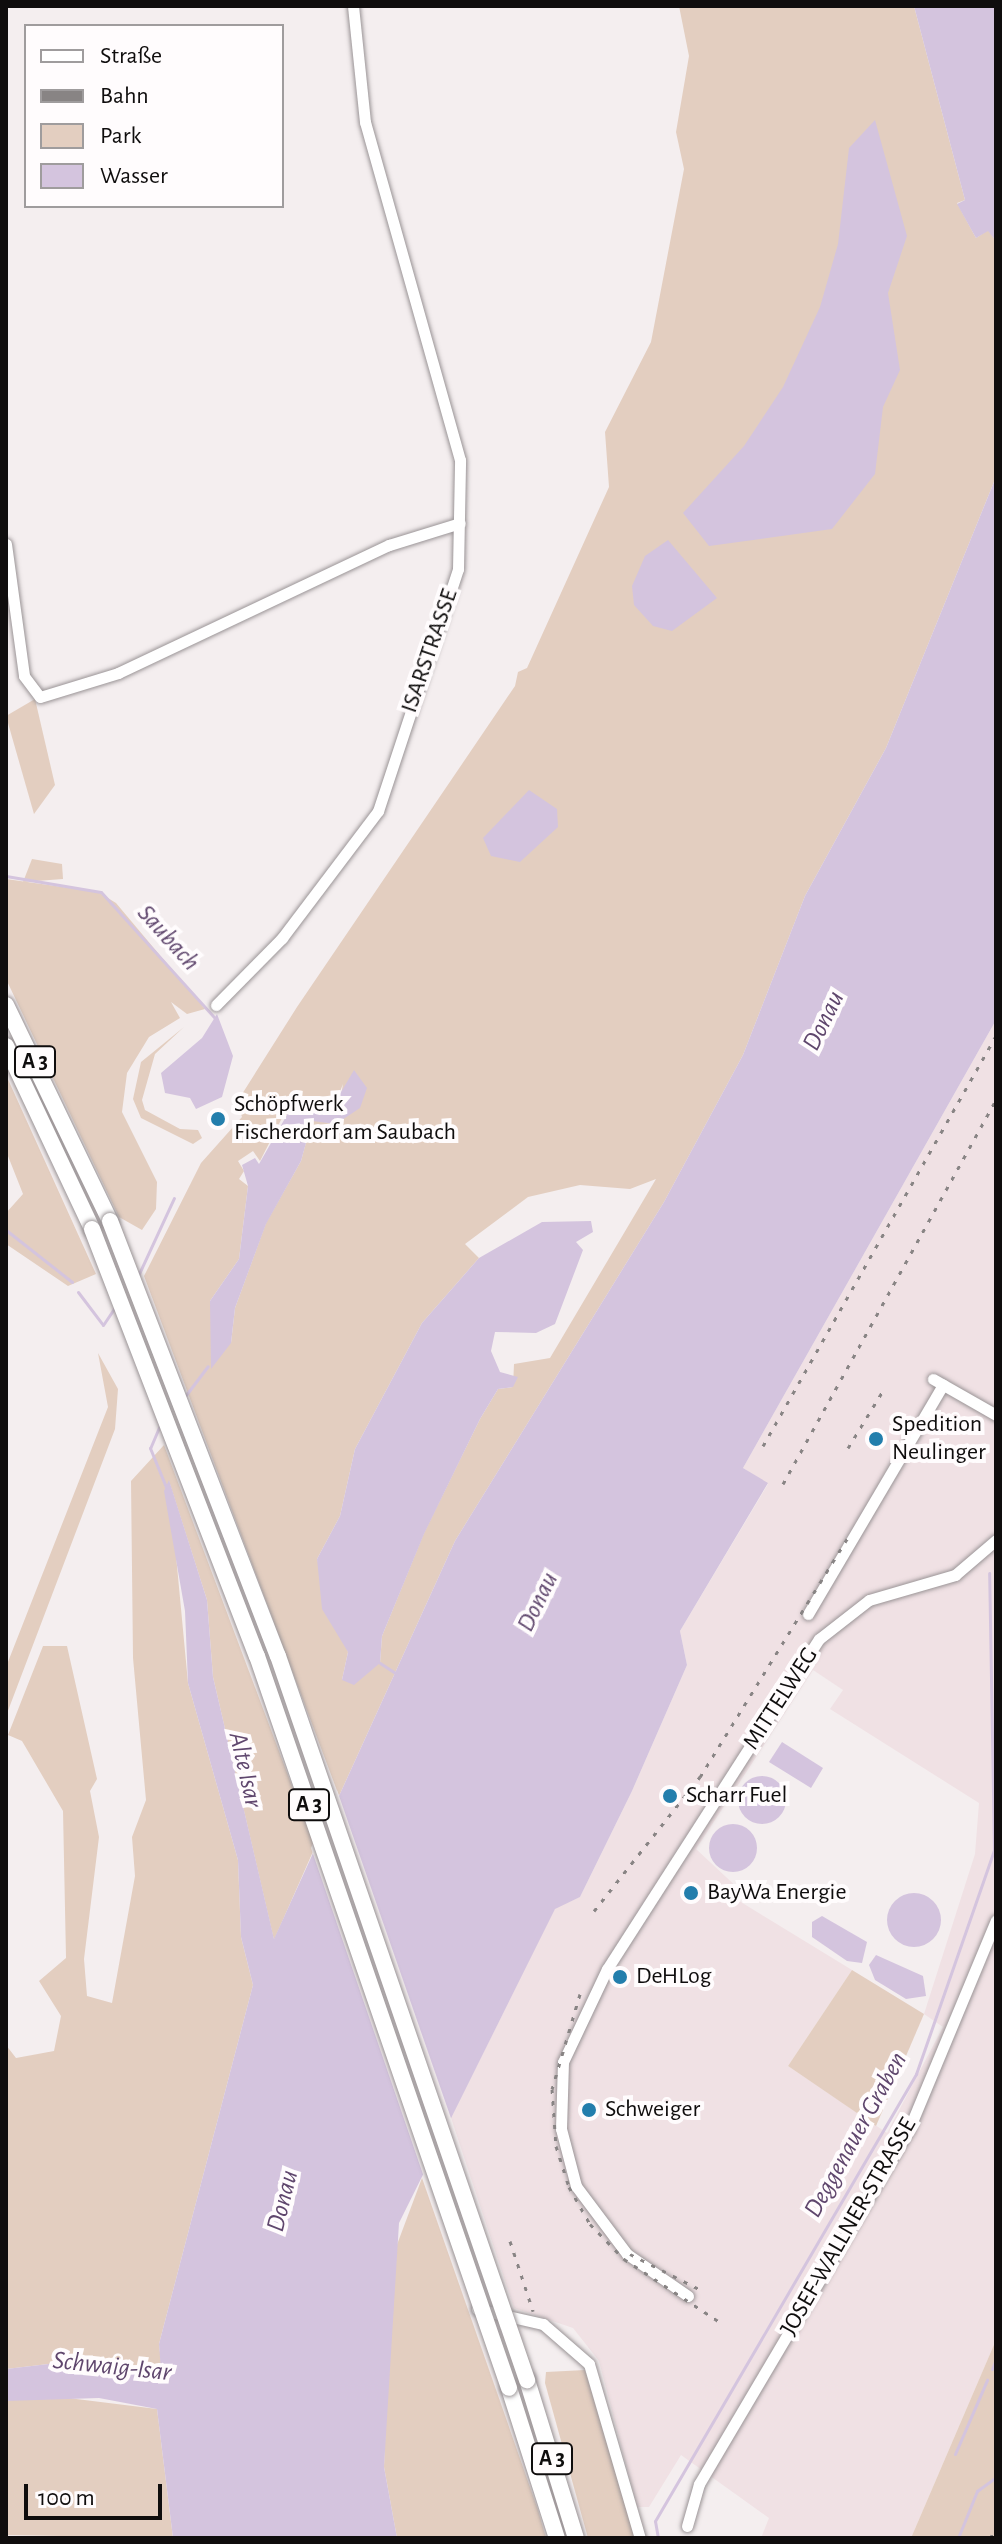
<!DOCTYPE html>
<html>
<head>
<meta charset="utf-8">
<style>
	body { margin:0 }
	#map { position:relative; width:1002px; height:2544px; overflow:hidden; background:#f4eeef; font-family:"Alegreya Sans",sans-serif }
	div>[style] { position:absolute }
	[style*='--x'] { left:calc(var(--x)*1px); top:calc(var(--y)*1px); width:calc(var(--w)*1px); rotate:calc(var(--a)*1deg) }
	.built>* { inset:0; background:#f0e1e4 }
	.green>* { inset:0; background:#e3cec0 }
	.water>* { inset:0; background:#d4c4de }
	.round { border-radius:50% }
	.pier>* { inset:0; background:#f4eeef }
	.stream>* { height:3px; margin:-1.5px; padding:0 1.5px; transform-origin:1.5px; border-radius:1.5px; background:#d4c4de }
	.roads { filter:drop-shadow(0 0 2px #9a9496) drop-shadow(0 0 2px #9a9496) }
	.minor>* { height:11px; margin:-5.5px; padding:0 5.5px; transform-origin:5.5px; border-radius:5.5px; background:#fff }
	.highway>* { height:16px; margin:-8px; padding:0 8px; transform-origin:8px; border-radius:8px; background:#fff }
	.rail>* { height:3px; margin-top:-1.5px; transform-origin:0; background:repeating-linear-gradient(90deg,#888484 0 4px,transparent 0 12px) }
	.bridges { filter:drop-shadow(0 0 2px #9a9496) drop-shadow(0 0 2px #9a9496) }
	.highway-bridge>* { height:16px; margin:-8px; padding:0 8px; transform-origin:8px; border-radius:8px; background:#fff }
	.dots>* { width:22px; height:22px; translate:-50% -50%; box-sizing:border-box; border:4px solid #fffcfd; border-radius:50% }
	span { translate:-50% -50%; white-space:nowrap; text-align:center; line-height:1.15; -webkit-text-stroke:8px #fffcfd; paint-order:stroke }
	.shield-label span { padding:2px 6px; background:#fffcfd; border:2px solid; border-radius:6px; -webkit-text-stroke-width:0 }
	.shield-label { font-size:22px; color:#0f0d0d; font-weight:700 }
	.street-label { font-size:24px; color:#0f0d0d }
	.poi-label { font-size:24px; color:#0f0d0d }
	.left { translate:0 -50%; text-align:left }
	.water-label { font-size:26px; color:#5f466d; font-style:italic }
	.frame { position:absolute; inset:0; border:8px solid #0f0d0d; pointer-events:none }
	.legend { position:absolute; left:24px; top:24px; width:260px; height:184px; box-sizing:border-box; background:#fffcfd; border:2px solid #9f9c9d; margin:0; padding:10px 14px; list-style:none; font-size:24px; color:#0f0d0d }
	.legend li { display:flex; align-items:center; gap:16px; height:40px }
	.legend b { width:40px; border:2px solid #9f9c9d }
	.scale { position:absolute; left:24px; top:2484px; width:138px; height:36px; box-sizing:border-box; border:4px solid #0f0d0d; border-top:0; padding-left:10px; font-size:24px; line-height:28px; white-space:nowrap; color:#0f0d0d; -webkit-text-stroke:6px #fffcfd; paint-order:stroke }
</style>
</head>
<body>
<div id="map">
	<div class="built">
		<i style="clip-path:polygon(evenodd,996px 1020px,996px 2340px,911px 2538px,761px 2538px,769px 2518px,681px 2455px,649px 2507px,637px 2507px,599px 2361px,573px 2328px,514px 2308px,451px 2118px,555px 1908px,580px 1897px,632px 1791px,687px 1665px,680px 1631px,768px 1484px,743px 1468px,996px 1020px,813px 1670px,843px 1690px,830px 1709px,979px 1803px,975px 1854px,924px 2014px,943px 2027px,887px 2133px,788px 2066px,852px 1970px,736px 1899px,740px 1890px,696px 1849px,813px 1670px)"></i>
	</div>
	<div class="green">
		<i style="clip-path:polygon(evenodd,679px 6px,914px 6px,965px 200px,957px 203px,976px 238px,988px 230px,996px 241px,996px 477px,886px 748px,805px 896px,743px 1055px,664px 1202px,455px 1541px,339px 1796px,144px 1276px,201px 1163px,242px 1117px,237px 1102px,297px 1007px,515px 686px,518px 672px,527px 668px,609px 487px,605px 432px,651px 342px,684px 169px,676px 132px,689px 56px,679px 6px,343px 1084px,336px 1124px,312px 1120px,301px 1161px,266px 1223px,235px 1308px,231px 1343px,210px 1301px,239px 1259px,248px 1186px,239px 1179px,244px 1171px,238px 1161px,253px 1151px,260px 1161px,283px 1116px,337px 1099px,343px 1084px,679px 6px,656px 1179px,550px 1358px,514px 1364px,513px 1387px,498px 1389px,480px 1419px,424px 1533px,382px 1636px,380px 1663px,342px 1680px,348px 1652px,317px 1559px,340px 1516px,355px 1449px,422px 1323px,479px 1258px,465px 1244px,528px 1197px,580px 1185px,630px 1189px,656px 1179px)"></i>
		<i style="clip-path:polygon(35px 699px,55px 785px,34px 814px,6px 716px)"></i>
		<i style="clip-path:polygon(32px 859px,62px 864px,63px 879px,23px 882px)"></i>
		<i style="clip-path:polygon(6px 879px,98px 892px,116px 903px,205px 1009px,187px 1014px,171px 1002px,180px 1018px,149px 1037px,127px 1073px,122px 1112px,157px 1182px,156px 1209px,142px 1230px,119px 1217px,6px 979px)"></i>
		<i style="clip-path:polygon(184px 1027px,155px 1054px,142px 1100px,145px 1110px,180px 1129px,198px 1130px,202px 1138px,193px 1144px,141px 1118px,133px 1099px,141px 1062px)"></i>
		<i style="clip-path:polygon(6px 1075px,96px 1274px,68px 1286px,6px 1244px,6px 1213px,23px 1194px,6px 1151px)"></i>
		<i style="clip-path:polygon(98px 1353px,118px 1389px,115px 1429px,6px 1716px,6px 1667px,108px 1407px)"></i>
		<i style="clip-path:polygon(164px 1445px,315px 1847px,274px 1940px,213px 1677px,207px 1600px,169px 1481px,188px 1683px,238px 1860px,241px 1937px,253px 1985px,159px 2344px,162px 2371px,57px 2363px,6px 2369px,6px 2045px,16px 2058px,54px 2051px,61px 2016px,39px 1981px,66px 1958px,63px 1811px,22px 1741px,8px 1735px,43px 1646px,67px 1646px,97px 1779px,90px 1791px,99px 1837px,84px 1959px,87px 1996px,112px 2003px,135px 1876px,132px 1837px,146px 1800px,133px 1658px,131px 1481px)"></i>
		<i style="clip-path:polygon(852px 1970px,924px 2014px,876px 2126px,788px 2066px)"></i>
		<i style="clip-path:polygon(422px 2178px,538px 2510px,546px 2538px,397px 2538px,384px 2467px,392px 2258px)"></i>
		<i style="clip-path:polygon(996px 2340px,996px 2536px,911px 2538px)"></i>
		<i style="clip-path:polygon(585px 2370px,632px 2529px,634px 2538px,588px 2538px,545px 2383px,546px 2372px)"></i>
		<i style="clip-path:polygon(44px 2395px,157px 2409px,173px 2538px,6px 2535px,6px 2401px)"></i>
	</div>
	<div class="water">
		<i style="clip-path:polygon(914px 6px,996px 6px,996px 241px,988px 231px,976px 238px,957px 204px,965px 200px)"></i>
		<i style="clip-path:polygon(875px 120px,907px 236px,888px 293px,900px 370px,883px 407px,875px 474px,832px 529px,709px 546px,683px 513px,744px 446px,783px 387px,820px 307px,838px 244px,849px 148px)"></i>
		<i style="clip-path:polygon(996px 477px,996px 1020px,743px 1468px,768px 1483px,680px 1631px,687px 1665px,632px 1791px,580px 1897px,555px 1909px,399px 2223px,384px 2467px,397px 2538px,173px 2538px,157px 2409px,99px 2398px,6px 2401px,6px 2369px,57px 2363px,161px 2371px,159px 2344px,253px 1985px,241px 1937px,238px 1860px,188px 1683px,185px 1611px,164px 1491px,169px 1480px,207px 1600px,213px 1677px,274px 1939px,455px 1541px,664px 1202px,743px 1055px,805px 896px,886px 748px)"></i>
		<i style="clip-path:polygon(668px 540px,717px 598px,672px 631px,653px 626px,634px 605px,632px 586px,645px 556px)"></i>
		<i style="clip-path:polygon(529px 790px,557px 809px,558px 827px,520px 862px,491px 856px,483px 838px)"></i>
		<i style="clip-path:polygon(217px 1014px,233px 1056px,222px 1097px,196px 1109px,190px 1098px,165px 1093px,161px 1073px,202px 1038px)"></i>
		<i style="clip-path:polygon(354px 1070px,367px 1088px,360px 1108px,336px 1124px,312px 1121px,301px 1161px,266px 1224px,235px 1308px,231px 1343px,211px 1369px,210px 1301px,239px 1259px,248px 1186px,242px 1165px,255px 1158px,259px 1164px,296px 1099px,337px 1099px)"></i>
		<i style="clip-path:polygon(591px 1221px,593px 1232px,576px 1242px,583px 1250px,555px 1324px,536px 1333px,495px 1332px,491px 1351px,500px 1372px,518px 1377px,513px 1387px,498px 1389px,480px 1419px,424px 1534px,382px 1636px,380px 1663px,354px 1685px,342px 1680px,348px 1652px,322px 1609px,317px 1559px,340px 1516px,355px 1449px,422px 1323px,479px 1258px,542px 1222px)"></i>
		<i style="clip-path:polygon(782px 1742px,823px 1768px,811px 1788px,769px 1762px)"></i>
		<i class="round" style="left:738px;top:1776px;width:48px;height:48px"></i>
		<i class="round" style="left:709px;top:1824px;width:48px;height:48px"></i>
		<i class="round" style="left:887px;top:1893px;width:54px;height:54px"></i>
		<i style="clip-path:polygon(822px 1916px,867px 1942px,862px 1963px,847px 1961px,812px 1937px,812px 1922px)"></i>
		<i style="clip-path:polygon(876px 1955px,923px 1976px,926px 1996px,906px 1999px,875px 1980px,869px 1965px)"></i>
	</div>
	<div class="pier">
		<i style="clip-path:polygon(337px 1790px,453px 2124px,425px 2180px,311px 1848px)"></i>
	</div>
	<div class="stream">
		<i style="--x:6;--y:876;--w:96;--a:9.6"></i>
		<i style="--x:101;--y:892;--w:170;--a:47.9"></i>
		<i style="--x:6;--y:1230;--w:84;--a:38.2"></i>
		<i style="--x:137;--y:1278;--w:88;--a:-65.2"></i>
		<i style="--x:78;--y:1292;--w:41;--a:52.9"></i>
		<i style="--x:103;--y:1325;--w:23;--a:-56"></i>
		<i style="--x:186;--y:1395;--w:36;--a:-53"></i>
		<i style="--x:160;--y:1425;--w:25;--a:113"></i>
		<i style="--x:150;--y:1448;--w:42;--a:67.7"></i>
		<i style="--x:380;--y:1663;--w:20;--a:33"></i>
		<i style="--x:992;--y:2369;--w:11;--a:-68"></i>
		<i style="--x:955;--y:2454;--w:81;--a:-66.6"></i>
		<i style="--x:658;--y:2538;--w:17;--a:-100"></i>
		<i style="--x:655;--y:2521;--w:518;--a:-59.72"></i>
		<i style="--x:916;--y:2074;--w:237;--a:-70.8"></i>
		<i style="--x:994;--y:1850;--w:277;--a:-91"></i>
		<i style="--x:958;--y:2538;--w:51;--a:-68"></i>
		<i style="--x:977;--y:2491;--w:24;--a:-36"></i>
	</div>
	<div class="roads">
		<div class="minor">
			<i style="--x:6;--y:544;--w:133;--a:82.2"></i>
			<i style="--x:24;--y:676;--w:26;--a:53"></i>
			<i style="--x:40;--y:697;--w:82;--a:-17.1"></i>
			<i style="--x:118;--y:673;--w:300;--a:-25.3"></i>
			<i style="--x:389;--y:545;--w:74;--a:-17.2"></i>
			<i style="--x:216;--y:1005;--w:94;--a:-45.4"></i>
			<i style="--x:282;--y:938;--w:159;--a:-52.9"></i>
			<i style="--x:378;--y:811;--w:255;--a:-71.7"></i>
			<i style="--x:458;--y:569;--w:109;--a:-88.9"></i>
			<i style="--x:460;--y:460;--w:351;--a:-105.7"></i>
			<i style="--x:365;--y:122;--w:117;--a:-95.9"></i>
			<i style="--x:933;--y:1379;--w:73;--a:29.7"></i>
			<i style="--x:808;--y:1614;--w:266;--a:-59.5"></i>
			<i style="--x:688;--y:2296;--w:74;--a:-145.5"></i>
			<i style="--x:627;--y:2254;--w:85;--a:-126.9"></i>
			<i style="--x:576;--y:2186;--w:59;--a:-104.7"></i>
			<i style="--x:561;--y:2129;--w:67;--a:-88.3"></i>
			<i style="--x:563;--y:2062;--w:103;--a:-64.7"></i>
			<i style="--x:607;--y:1969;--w:392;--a:-57.3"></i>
			<i style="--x:819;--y:1639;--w:63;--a:-38"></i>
			<i style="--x:869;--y:1600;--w:90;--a:-16.2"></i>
			<i style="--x:955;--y:1575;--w:54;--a:-40.5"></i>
			<i style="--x:477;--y:2309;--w:68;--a:12.8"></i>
			<i style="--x:543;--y:2324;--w:61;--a:41"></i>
			<i style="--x:589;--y:2364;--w:181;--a:73.7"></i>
			<i style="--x:687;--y:2526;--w:44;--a:-74.1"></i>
			<i style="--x:699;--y:2484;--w:412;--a:-59.4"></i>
			<i style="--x:909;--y:2129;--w:226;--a:-67.4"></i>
		</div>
		<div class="highway">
			<i style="--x:6;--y:1005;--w:240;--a:64.3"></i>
			<i style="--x:6;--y:1046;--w:202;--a:64.8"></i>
			<i style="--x:527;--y:2380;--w:165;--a:72.8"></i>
			<i style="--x:509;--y:2388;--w:157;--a:72.3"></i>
		</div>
	</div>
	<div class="rail">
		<i style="--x:763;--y:1446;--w:472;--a:-60.4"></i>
		<i style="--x:848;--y:1448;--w:69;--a:-58.6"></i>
		<i style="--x:783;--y:1484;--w:440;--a:-61"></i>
		<i style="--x:594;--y:1911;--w:171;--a:-51.7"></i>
		<i style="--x:700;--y:1777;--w:280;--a:-58.3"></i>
		<i style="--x:580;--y:1994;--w:99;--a:106.4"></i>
		<i style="--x:552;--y:2089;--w:57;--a:86"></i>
		<i style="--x:556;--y:2146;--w:43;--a:72.4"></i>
		<i style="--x:569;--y:2187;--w:43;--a:60.4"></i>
		<i style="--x:590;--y:2224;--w:49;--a:45.8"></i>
		<i style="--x:624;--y:2259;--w:116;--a:33.4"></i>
		<i style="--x:510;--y:2241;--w:74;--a:71.8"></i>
		<i style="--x:630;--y:2254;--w:82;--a:26.9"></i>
		<i style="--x:990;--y:2538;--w:10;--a:-53"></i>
	</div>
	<div class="bridges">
		<div class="highway-bridge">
			<i style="--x:110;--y:1221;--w:466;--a:68.9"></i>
			<i style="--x:278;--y:1656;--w:766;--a:71.02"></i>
			<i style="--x:92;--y:1229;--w:458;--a:68.9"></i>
			<i style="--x:257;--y:1656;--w:774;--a:71"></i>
		</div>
	</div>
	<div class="dots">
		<i style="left:218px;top:1119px;background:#237eac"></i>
		<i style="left:876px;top:1439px;background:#237eac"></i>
		<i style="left:670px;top:1796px;background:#237eac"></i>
		<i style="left:691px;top:1893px;background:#237eac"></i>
		<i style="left:620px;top:1977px;background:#237eac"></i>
		<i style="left:589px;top:2110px;background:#237eac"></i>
	</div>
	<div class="shield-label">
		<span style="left:35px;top:1062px">A 3</span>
		<span style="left:309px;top:1805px">A 3</span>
		<span style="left:552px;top:2459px">A 3</span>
	</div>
	<div class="street-label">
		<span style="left:430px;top:651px;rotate:-71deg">ISARSTRASSE</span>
		<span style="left:781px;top:1699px;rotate:-57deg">MITTELWEG</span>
		<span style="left:849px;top:2227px;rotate:-60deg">JOSEF-WALLNER-STRASSE</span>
	</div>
	<div class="poi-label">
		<span class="left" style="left:234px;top:1119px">Schöpfwerk<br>Fischerdorf am Saubach</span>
		<span class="left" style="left:892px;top:1439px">Spedition<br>Neulinger</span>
		<span class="left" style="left:686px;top:1796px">Scharr Fuel</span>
		<span class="left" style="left:707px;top:1893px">BayWa Energie</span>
		<span class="left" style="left:636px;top:1977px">DeHLog</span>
		<span class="left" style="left:605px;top:2110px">Schweiger</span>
	</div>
	<div class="water-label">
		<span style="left:168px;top:938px;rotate:48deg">Saubach</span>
		<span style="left:824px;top:1021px;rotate:-64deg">Donau</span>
		<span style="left:538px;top:1602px;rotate:-64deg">Donau</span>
		<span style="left:245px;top:1770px;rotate:77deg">Alte Isar</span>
		<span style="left:856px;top:2135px;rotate:-61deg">Deggenauer Graben</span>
		<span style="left:283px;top:2201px;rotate:-76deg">Donau</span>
		<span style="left:112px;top:2367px;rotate:6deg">Schwaig-Isar</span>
	</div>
	<div class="frame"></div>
	<ul class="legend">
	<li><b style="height:10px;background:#fff"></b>Straße</li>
	<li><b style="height:10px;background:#888484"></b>Bahn</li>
	<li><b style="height:22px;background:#e3cec0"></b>Park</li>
	<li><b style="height:22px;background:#d4c4de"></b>Wasser</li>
	</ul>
	<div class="scale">100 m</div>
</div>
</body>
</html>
